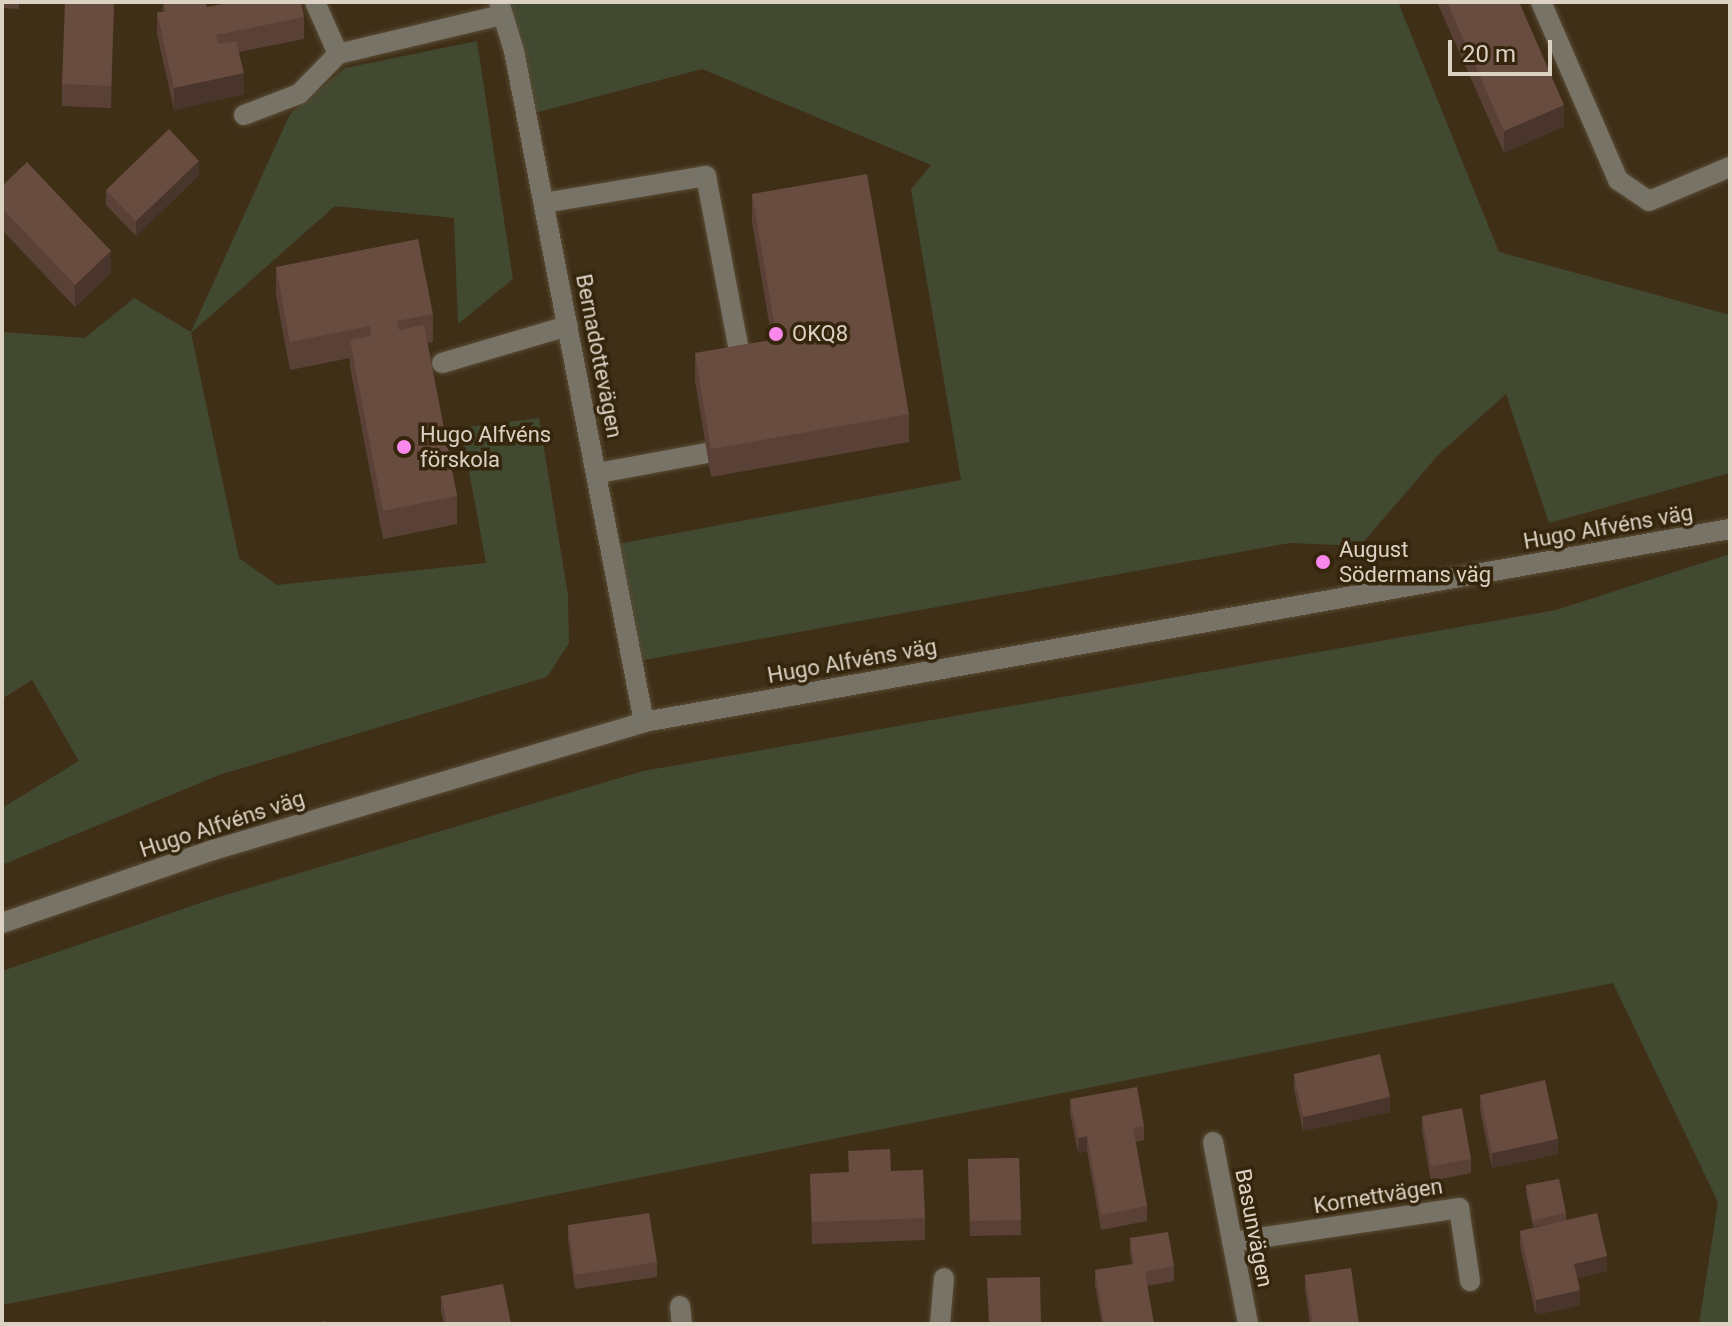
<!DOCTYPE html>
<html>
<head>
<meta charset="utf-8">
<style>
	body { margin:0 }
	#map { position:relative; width:1732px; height:1326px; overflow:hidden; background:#3f2f17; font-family:Roboto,sans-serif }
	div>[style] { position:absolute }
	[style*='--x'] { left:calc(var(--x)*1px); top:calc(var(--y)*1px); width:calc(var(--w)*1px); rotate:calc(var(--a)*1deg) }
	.green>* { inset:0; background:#424931 }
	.roads { filter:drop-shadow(0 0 2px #5b4c36) drop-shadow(0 0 2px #5b4c36) }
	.minor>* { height:20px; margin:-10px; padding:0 10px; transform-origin:10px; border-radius:10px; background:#777367 }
	.wall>* { inset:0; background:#5a4137 }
	.shaded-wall>* { inset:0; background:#4a352d }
	.building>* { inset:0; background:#694c40 }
	.dots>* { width:22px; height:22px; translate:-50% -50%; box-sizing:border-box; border:4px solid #34250c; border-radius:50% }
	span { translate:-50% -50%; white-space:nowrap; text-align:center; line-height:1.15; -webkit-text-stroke:7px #34250c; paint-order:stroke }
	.poi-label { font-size:22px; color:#dcd2c4 }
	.left { translate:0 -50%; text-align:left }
	.street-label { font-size:22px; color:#dcd2c4 }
	.frame { position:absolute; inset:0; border:4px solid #dcd2c4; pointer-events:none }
	.scale { position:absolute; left:1448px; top:40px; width:104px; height:36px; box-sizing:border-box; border:4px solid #dcd2c4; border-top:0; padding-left:10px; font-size:24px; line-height:28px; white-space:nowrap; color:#dcd2c4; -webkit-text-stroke:6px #34250c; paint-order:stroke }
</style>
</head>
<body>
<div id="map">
	<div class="green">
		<i style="clip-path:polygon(499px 2px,1398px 2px,1499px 252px,1730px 315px,1730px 473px,1549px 523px,1506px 394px,1439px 454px,1360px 546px,1290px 543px,633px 662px,612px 545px,961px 480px,911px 189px,931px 165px,702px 69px,527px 115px)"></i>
		<i style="clip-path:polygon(477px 41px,513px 279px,458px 324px,454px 218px,335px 206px,191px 333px,239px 558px,277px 585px,486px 563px,461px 428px,539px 418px,568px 595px,569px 643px,547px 677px,219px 775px,2px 865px,2px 808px,79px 761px,32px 680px,2px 699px,2px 332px,85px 338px,134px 298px,191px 332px,290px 114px,345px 68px)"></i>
		<i style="clip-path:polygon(1730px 554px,1730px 1324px,1699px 1324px,1718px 1202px,1613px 983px,2px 1305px,2px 971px,212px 899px,643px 771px,1556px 610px)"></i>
	</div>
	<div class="roads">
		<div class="minor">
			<i style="--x:315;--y:2;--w:57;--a:66.1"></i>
			<i style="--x:499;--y:2;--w:51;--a:73"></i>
			<i style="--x:514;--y:51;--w:683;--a:79.04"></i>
			<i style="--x:1541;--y:2;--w:194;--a:66.6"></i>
			<i style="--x:1618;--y:180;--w:37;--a:34"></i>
			<i style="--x:1649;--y:201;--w:88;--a:-22.8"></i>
			<i style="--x:244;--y:115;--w:59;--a:-20.9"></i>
			<i style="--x:299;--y:94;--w:56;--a:-45.7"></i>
			<i style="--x:338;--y:54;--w:169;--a:-13.4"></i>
			<i style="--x:544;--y:203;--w:164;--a:-9.5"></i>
			<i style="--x:706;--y:176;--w:199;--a:79.3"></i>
			<i style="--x:442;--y:363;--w:131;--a:-16.4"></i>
			<i style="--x:598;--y:473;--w:111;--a:-10.4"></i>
			<i style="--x:2;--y:923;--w:223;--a:-19.1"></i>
			<i style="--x:213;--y:850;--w:450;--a:-16.5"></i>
			<i style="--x:644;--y:722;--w:1103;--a:-10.08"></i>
			<i style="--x:1213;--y:1142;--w:185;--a:79.1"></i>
			<i style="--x:1232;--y:1242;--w:230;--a:-8.5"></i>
			<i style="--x:1459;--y:1208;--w:74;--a:81.4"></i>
			<i style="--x:680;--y:1306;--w:18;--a:84"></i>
			<i style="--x:940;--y:1324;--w:46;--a:-85"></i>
		</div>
	</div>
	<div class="wall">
		<i style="clip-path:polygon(2px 2px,19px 2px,19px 9px,2px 8px)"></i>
		<i style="clip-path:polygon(114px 2px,111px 108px,62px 106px,62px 84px)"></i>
		<i style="clip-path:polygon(163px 2px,205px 2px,207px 7px,304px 17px,304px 39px,239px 52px,244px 94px,174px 110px,157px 34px,157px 12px,163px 12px)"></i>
		<i style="clip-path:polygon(1437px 2px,1519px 2px,1564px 126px,1504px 153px)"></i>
		<i style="clip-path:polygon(199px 175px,136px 236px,106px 205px,106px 190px)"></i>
		<i style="clip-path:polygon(2px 186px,111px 273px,75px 307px,2px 230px)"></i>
		<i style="clip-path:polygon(752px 194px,909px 414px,909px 442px,711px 477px,695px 381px,695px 353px,772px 340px,752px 222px)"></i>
		<i style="clip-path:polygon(276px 267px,433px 314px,433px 342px,427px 343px,457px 496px,457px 524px,383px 539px,350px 367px,350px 358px,290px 370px,276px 295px)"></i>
		<i style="clip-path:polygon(1294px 1074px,1390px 1112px,1303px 1131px,1294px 1089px)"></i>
		<i style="clip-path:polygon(1480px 1095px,1558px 1154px,1492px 1168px,1480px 1110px)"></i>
		<i style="clip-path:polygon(1070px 1099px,1144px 1126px,1144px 1140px,1136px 1142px,1147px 1206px,1147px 1221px,1101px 1230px,1087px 1151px,1078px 1153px,1070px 1113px)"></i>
		<i style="clip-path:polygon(1422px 1116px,1471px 1159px,1471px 1173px,1431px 1181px,1422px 1131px)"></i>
		<i style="clip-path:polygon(1019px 1158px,1021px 1235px,970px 1236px,968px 1159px)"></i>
		<i style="clip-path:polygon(891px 1171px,925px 1218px,925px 1240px,812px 1244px,810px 1174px)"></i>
		<i style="clip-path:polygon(1526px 1185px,1566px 1213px,1566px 1220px,1607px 1271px,1577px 1278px,1580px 1305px,1536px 1315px,1520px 1246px,1520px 1231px,1555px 1223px,1533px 1227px,1526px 1193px)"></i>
		<i style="clip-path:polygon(568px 1225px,657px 1262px,657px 1277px,575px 1289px,568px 1240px)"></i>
		<i style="clip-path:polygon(1130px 1238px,1174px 1266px,1174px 1281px,1147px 1286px,1154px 1324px,1102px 1324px,1095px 1285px,1095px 1270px,1132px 1264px,1130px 1253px)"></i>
		<i style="clip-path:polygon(1305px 1275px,1359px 1324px,1310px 1324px,1305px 1289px)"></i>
		<i style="clip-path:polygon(441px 1296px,511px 1324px,444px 1324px,441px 1311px)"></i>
	</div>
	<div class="shaded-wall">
		<i style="clip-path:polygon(244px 73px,244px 94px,174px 110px,174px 88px)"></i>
		<i style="clip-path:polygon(1564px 105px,1564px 126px,1504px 153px,1504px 131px)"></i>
		<i style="clip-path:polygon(199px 161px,199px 175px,136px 236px,136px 221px)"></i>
		<i style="clip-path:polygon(111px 251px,111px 273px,75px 307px,75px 285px)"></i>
		<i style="clip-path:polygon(1390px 1097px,1390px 1112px,1303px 1131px,1303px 1117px)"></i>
		<i style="clip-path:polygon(1087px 1136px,1087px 1151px,1078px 1153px,1078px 1138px)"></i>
		<i style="clip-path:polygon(1558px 1139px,1558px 1154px,1492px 1168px,1492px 1153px)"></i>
		<i style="clip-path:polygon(1607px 1256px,1607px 1271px,1574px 1279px,1574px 1264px)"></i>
		<i style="clip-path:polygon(1580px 1290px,1580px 1305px,1536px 1315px,1536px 1300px)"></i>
	</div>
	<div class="building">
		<i style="clip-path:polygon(65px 2px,114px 2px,111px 86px,62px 84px)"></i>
		<i style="clip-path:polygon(164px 2px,205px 2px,207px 7px,233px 2px,301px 2px,304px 17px,216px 35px,218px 44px,236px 41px,244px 73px,174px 88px,157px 12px,166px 12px)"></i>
		<i style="clip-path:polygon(1447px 2px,1519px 2px,1564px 105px,1504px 131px)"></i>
		<i style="clip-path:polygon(169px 129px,199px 161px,136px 221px,106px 190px)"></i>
		<i style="clip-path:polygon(27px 162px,111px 251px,75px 285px,2px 208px,2px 186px)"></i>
		<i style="clip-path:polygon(867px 174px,909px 414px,711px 449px,695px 353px,777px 339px,752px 194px)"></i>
		<i style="clip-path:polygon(418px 239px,433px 314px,397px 321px,399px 330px,424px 325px,457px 496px,383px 511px,350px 340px,371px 336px,370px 326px,290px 342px,276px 267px)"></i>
		<i style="clip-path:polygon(1380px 1054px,1390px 1097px,1303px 1117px,1294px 1074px)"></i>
		<i style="clip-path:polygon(1545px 1080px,1558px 1139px,1492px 1153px,1480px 1095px)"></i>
		<i style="clip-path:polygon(1137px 1087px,1144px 1126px,1133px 1128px,1147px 1206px,1101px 1215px,1087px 1136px,1078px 1138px,1070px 1099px)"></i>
		<i style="clip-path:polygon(1462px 1108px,1471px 1159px,1431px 1166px,1422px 1116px)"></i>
		<i style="clip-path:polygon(890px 1149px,891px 1171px,923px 1170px,925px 1218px,812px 1222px,810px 1174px,849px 1172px,848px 1151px)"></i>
		<i style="clip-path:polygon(1019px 1158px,1021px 1220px,970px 1221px,968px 1159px)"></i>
		<i style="clip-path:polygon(1559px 1179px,1566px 1213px,1533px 1220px,1526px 1185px)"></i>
		<i style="clip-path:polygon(649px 1213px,657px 1262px,575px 1275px,568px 1225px)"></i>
		<i style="clip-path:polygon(1597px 1213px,1607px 1256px,1574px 1264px,1580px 1290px,1536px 1300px,1520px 1231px)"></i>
		<i style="clip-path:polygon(1168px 1232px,1174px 1266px,1145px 1272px,1154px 1324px,1104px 1324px,1095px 1270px,1134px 1264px,1130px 1238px)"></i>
		<i style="clip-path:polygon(1351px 1268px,1359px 1324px,1313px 1324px,1305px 1275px)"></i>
		<i style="clip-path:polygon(1040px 1277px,1041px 1324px,989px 1324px,987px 1278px)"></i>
		<i style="clip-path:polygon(503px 1284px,511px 1324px,447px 1324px,441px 1296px)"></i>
		<i style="clip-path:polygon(326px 1321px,327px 1324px,311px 1324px)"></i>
	</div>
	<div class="dots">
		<i style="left:776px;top:334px;background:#f888eb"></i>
		<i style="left:404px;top:447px;background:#f888eb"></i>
		<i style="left:1323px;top:562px;background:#f888eb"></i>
	</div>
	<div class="poi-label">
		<span class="left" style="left:792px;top:334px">OKQ8</span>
		<span class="left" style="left:420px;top:447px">Hugo Alfvéns<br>förskola</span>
		<span class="left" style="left:1339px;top:562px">August<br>Södermans väg</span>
	</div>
	<div class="street-label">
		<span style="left:599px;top:356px;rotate:79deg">Bernadottevägen</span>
		<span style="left:1608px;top:527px;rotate:-10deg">Hugo Alfvéns väg</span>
		<span style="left:852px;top:661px;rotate:-10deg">Hugo Alfvéns väg</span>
		<span style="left:222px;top:824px;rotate:-18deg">Hugo Alfvéns väg</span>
		<span style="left:1378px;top:1196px;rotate:-9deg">Kornettvägen</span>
		<span style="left:1254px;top:1228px;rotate:79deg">Basunvägen</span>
	</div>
	<div class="frame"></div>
	<div class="scale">20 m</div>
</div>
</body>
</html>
